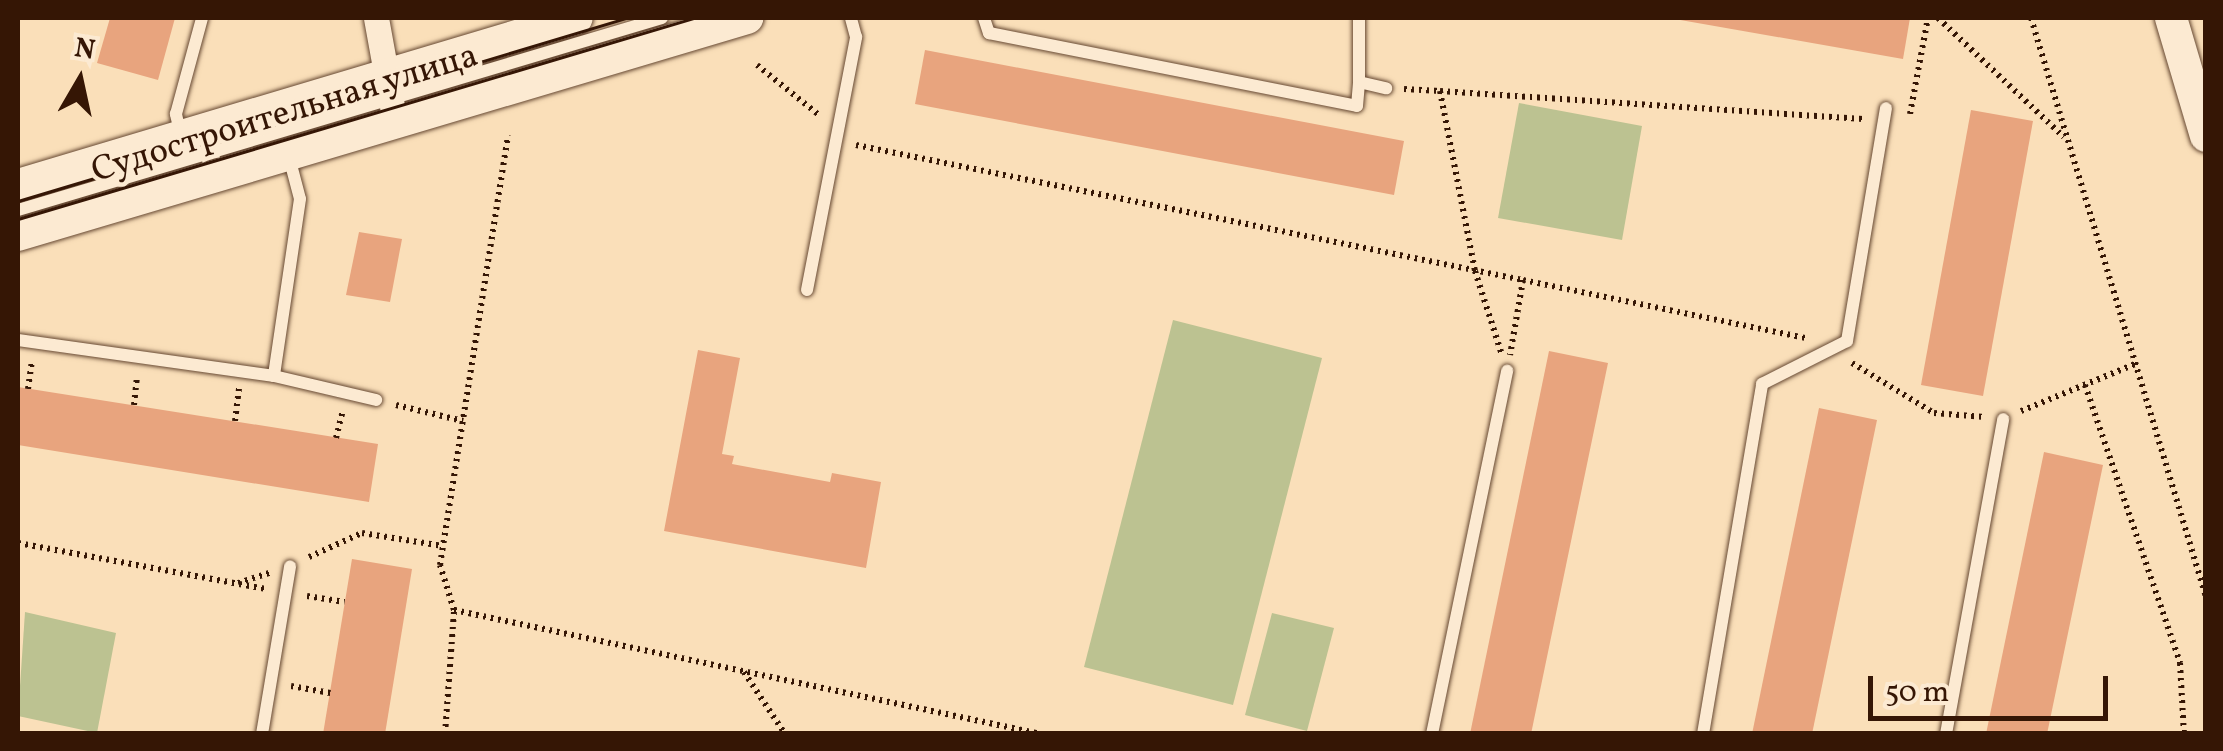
<!DOCTYPE html>
<html>
<head>
<meta charset="utf-8">
<style>
	body { margin:0 }
	#map { position:relative; width:2223px; height:751px; overflow:hidden; background:#fadfb9; font-family:Vollkorn,serif }
	div>[style] { position:absolute }
	[style*='--x'] { left:calc(var(--x)*1px); top:calc(var(--y)*1px); width:calc(var(--w)*1px); rotate:calc(var(--a)*1deg) }
	.green>* { inset:0; background:#bcc291 }
	.building>* { inset:0; background:#e8a47e }
	.path>* { height:6px; margin-top:-3px; transform-origin:0; background:repeating-linear-gradient(90deg,#351605 0 2.5px,transparent 0 7.5px) }
	.roads { filter:drop-shadow(0 0 2px #664832) drop-shadow(0 0 2px #664832) }
	.service>* { height:12px; margin:-6px; padding:0 6px; transform-origin:6px; border-radius:6px; background:#fcead2 }
	.minor>* { height:25px; margin:-12.5px; padding:0 12.5px; transform-origin:12.5px; border-radius:12.5px; background:#fcead2 }
	.tertiary>* { height:32px; margin:-16px; padding:0 16px; transform-origin:16px; border-radius:16px; background:#fcead2 }
	.tram>* { height:2.5px; margin:-1.25px; padding:0 1.25px; transform-origin:1.25px; border-radius:1.25px; background:#351605 }
	span { translate:-50% -50%; white-space:nowrap; text-align:center; line-height:1.15; -webkit-text-stroke:9px #fcead2; paint-order:stroke }
	.street-label { font-size:35px; color:#351605 }
	.frame { position:absolute; inset:0; border:20px solid #351605; pointer-events:none }
	.north { position:absolute; left:30px; top:30px; width:100px; height:100px; -webkit-text-stroke:8px #fcead2; paint-order:stroke; rotate:9deg; font-size:28px; font-weight:700; line-height:40px; text-align:center; color:#351605 }
	.north::after { content:''; display:block; margin:auto; width:35px; height:45px; background:#351605; clip-path:polygon(50% 0,100% 100%,50% 72%,0 100%) }
	.scale { position:absolute; left:1868px; top:676px; width:240px; height:45px; box-sizing:border-box; border:5px solid #351605; border-top:0; padding-left:12px; font-size:30px; line-height:35px; white-space:nowrap; color:#351605; -webkit-text-stroke:8px #fcead2; paint-order:stroke }
</style>
</head>
<body>
<div id="map">
	<div class="green">
		<i style="clip-path:polygon(1519px 103px,1642px 126px,1622px 240px,1498px 218px)"></i>
		<i style="clip-path:polygon(1173px 320px,1322px 358px,1233px 705px,1084px 667px)"></i>
		<i style="clip-path:polygon(25px 612px,116px 633px,97px 733px,18px 716px)"></i>
		<i style="clip-path:polygon(1272px 613px,1334px 628px,1307px 731px,1245px 715px)"></i>
	</div>
	<div class="building">
		<i style="clip-path:polygon(110px 18px,175px 18px,158px 80px,97px 63px)"></i>
		<i style="clip-path:polygon(1669px 18px,1910px 18px,1903px 59px)"></i>
		<i style="clip-path:polygon(925px 50px,1404px 141px,1394px 195px,915px 104px)"></i>
		<i style="clip-path:polygon(1971px 110px,2033px 121px,1983px 396px,1921px 385px)"></i>
		<i style="clip-path:polygon(359px 232px,402px 239px,390px 302px,346px 295px)"></i>
		<i style="clip-path:polygon(698px 350px,740px 358px,722px 454px,734px 456px,732px 464px,830px 482px,832px 473px,881px 482px,866px 568px,664px 531px)"></i>
		<i style="clip-path:polygon(1549px 351px,1608px 363px,1531px 734px,1470px 734px)"></i>
		<i style="clip-path:polygon(18px 387px,378px 444px,369px 502px,18px 445px)"></i>
		<i style="clip-path:polygon(1819px 408px,1877px 420px,1812px 734px,1752px 734px)"></i>
		<i style="clip-path:polygon(2044px 452px,2103px 465px,2047px 734px,1986px 734px)"></i>
		<i style="clip-path:polygon(352px 559px,412px 569px,385px 734px,323px 734px)"></i>
	</div>
	<div class="path">
		<i style="--x:1938;--y:18;--w:173;--a:43.4"></i>
		<i style="--x:2031;--y:18;--w:605;--a:73.18"></i>
		<i style="--x:757;--y:65;--w:80;--a:38.9"></i>
		<i style="--x:1404;--y:89;--w:36;--a:3"></i>
		<i style="--x:1440;--y:91;--w:183;--a:79"></i>
		<i style="--x:1475;--y:271;--w:88;--a:72.2"></i>
		<i style="--x:1440;--y:91;--w:424;--a:3.8"></i>
		<i style="--x:1910;--y:114;--w:98;--a:-79.4"></i>
		<i style="--x:856;--y:145;--w:681;--a:11.44"></i>
		<i style="--x:1523;--y:280;--w:76;--a:99.8"></i>
		<i style="--x:1523;--y:280;--w:289;--a:11.6"></i>
		<i style="--x:1852;--y:363;--w:96;--a:31.4"></i>
		<i style="--x:1934;--y:413;--w:51;--a:4.5"></i>
		<i style="--x:2085;--y:385;--w:294;--a:71.1"></i>
		<i style="--x:2180;--y:663;--w:71;--a:86.8"></i>
		<i style="--x:28;--y:389;--w:29;--a:-82"></i>
		<i style="--x:134;--y:405;--w:28;--a:-84"></i>
		<i style="--x:396;--y:405;--w:69;--a:13.4"></i>
		<i style="--x:2021;--y:411;--w:123;--a:-22.4"></i>
		<i style="--x:235;--y:421;--w:33;--a:-83"></i>
		<i style="--x:336;--y:438;--w:29;--a:-76"></i>
		<i style="--x:18;--y:543;--w:251;--a:10.5"></i>
		<i style="--x:309;--y:557;--w:58;--a:-24.4"></i>
		<i style="--x:362;--y:533;--w:82;--a:9.1"></i>
		<i style="--x:238;--y:583;--w:33;--a:-18"></i>
		<i style="--x:307;--y:596;--w:38;--a:9"></i>
		<i style="--x:454;--y:610;--w:600;--a:11.93"></i>
		<i style="--x:744;--y:672;--w:74;--a:56.5"></i>
		<i style="--x:291;--y:686;--w:40;--a:10"></i>
		<i style="--x:445;--y:734;--w:124;--a:-85.8"></i>
		<i style="--x:454;--y:610;--w:47;--a:-107.3"></i>
		<i style="--x:440;--y:565;--w:435;--a:-81"></i>
	</div>
	<div class="roads">
		<div class="service">
			<i style="--x:984;--y:18;--w:16;--a:72"></i>
			<i style="--x:989;--y:33;--w:375;--a:11.2"></i>
			<i style="--x:1357;--y:106;--w:24;--a:-85"></i>
			<i style="--x:1359;--y:82;--w:28;--a:13"></i>
			<i style="--x:1359;--y:82;--w:64;--a:-90"></i>
			<i style="--x:181;--y:136;--w:23;--a:-103"></i>
			<i style="--x:176;--y:114;--w:99;--a:-74.8"></i>
			<i style="--x:289;--y:157;--w:43;--a:75.3"></i>
			<i style="--x:300;--y:199;--w:179;--a:98.4"></i>
			<i style="--x:274;--y:376;--w:105;--a:13.2"></i>
			<i style="--x:18;--y:210;--w:672;--a:-16.6"></i>
			<i style="--x:807;--y:290;--w:258;--a:-79"></i>
			<i style="--x:856;--y:37;--w:20;--a:-105"></i>
			<i style="--x:18;--y:340;--w:259;--a:8"></i>
			<i style="--x:262;--y:734;--w:170;--a:-80.5"></i>
			<i style="--x:1432;--y:734;--w:371;--a:-78.3"></i>
			<i style="--x:1703;--y:734;--w:355;--a:-80.4"></i>
			<i style="--x:1762;--y:384;--w:95;--a:-26.8"></i>
			<i style="--x:1847;--y:341;--w:236;--a:-80.5"></i>
			<i style="--x:1946;--y:734;--w:320;--a:-79.7"></i>
		</div>
		<div class="minor">
			<i style="--x:376;--y:18;--w:107;--a:79.7"></i>
		</div>
		<div class="tertiary">
			<i style="--x:2171;--y:18;--w:123;--a:73.5"></i>
			<i style="--x:18;--y:185;--w:583;--a:-16.63"></i>
			<i style="--x:18;--y:235;--w:761;--a:-16.58"></i>
		</div>
	</div>
	<div class="tram">
		<i style="--x:18;--y:201;--w:635;--a:-16.75"></i>
		<i style="--x:18;--y:219;--w:705;--a:-16.56"></i>
	</div>
	<div class="street-label">
		<span style="left:285px;top:114px;rotate:-17deg">Судостроительная улица</span>
	</div>
	<div class="frame"></div>
	<div class="north">N</div>
	<div class="scale">50 m</div>
</div>
</body>
</html>
